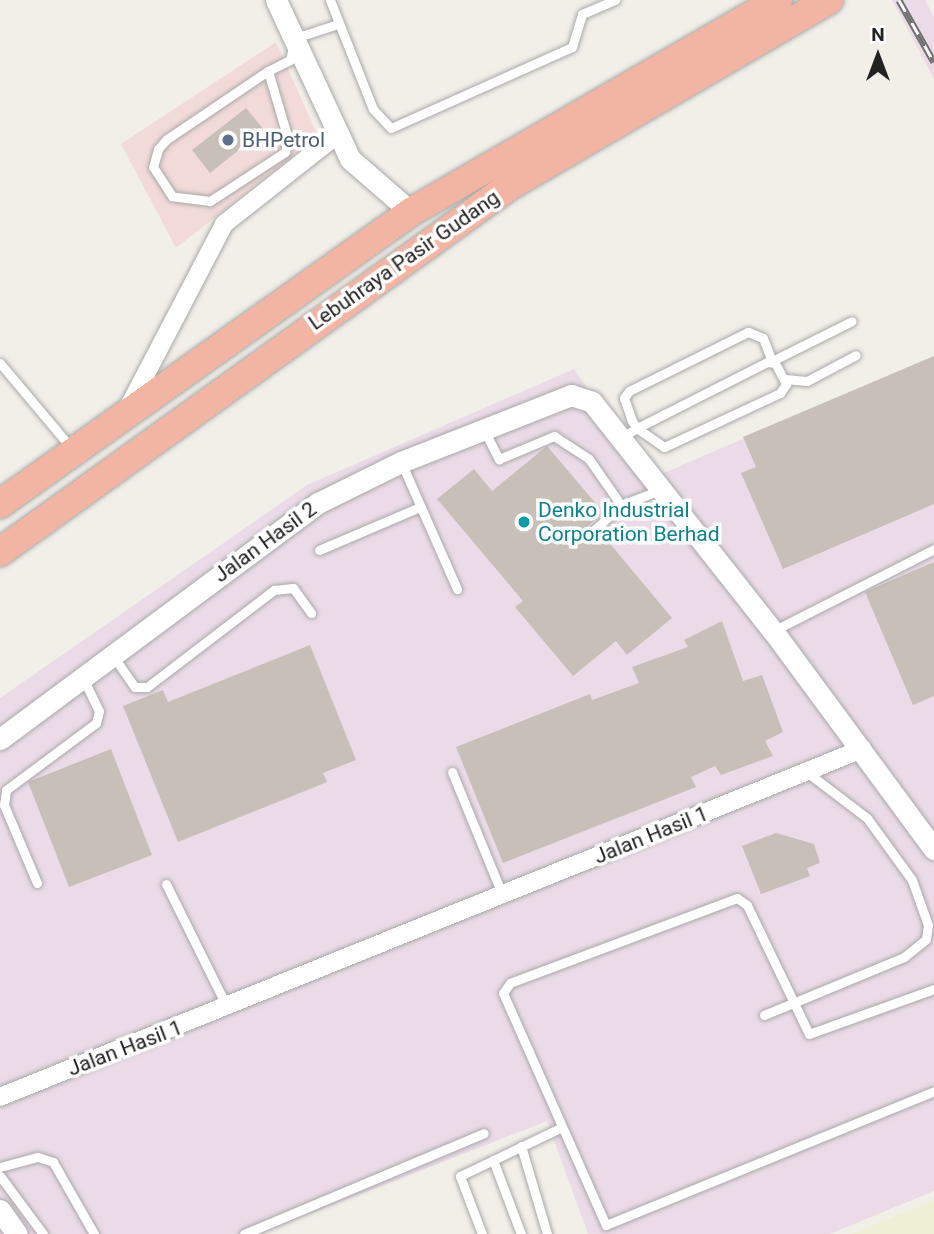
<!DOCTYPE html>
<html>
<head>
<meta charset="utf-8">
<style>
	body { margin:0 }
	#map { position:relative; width:934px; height:1234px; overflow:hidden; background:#f2efe9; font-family:Roboto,sans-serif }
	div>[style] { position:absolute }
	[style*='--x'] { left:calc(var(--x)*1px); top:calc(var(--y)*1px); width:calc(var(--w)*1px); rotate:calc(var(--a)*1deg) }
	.commercial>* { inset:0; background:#f2dad9 }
	.industrial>* { inset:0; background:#ebdbe8 }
	.farmland>* { inset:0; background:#eef0d5 }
	.building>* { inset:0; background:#c7bfb8 }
	.roads { filter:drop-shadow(0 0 2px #a9a9a9) drop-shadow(0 0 2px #a9a9a9) }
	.service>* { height:9px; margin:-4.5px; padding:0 4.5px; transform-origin:4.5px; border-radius:4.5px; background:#fff }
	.minor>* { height:18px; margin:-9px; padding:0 9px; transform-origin:9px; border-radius:9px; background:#fff }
	.tertiary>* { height:21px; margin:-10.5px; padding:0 10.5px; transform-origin:10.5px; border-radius:10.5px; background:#fff }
	.trunk>* { height:28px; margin:-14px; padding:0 14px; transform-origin:14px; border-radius:14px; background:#f2b4a3 }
	.rail>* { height:7px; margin-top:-3.5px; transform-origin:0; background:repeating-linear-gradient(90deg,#fff 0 13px,#707070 0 26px); box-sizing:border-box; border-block:2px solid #707070 }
	.dots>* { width:19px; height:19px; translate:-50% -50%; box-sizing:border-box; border:4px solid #fff; border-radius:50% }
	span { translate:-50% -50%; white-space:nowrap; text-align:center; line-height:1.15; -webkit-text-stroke:7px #fff; paint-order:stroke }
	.service-label { font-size:21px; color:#4e5e75 }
	.left { translate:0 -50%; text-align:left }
	.street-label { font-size:21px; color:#222 }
	.culture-label { font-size:21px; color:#0d838f }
	.north { position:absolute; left:843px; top:21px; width:70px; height:70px; -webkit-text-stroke:5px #fff; paint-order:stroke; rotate:0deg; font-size:19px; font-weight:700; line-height:28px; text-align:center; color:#222 }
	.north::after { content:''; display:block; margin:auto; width:24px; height:32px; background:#222; clip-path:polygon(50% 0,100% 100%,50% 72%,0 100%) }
</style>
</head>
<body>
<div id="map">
	<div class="commercial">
		<i style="clip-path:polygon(276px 42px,318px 136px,176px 248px,121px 144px)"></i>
	</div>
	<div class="industrial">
		<i style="clip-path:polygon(892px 0,925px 0,934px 17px,934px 79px)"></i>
		<i style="clip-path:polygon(934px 356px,934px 1191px,830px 1234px,588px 1234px,547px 1121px,259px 1234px,0 1234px,0 698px,307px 485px,574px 369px,650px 479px)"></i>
	</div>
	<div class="farmland">
		<i style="clip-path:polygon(934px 1200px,934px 1234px,852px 1234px)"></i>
	</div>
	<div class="building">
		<i style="clip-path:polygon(246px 108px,264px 130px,210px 173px,192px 150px)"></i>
		<i style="clip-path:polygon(934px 356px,934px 504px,783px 569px,741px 473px,756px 467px,743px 437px)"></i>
		<i style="clip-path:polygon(547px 446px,603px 512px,587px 527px,586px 536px,601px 533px,672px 618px,627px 655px,616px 641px,573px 676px,515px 607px,523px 601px,437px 499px,474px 469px,492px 491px)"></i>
		<i style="clip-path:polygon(934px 562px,934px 696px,913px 705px,865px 592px)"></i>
		<i style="clip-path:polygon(722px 621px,743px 681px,762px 675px,783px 732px,765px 741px,773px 756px,721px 775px,715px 766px,691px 777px,696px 787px,503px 863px,456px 747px,590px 694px,592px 700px,639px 683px,632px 667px,688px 647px,684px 640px)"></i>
		<i style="clip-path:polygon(310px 645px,356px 760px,323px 773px,327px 782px,178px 842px,123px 706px,163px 690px,168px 702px)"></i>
		<i style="clip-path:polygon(111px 749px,152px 855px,69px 887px,28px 782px)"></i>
		<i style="clip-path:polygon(776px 833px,814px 844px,820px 863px,807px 868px,810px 876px,761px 894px,742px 846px)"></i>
	</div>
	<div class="roads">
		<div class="service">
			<i style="--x:330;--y:0;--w:117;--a:68.5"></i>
			<i style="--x:373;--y:109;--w:26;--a:47"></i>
			<i style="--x:391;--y:128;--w:198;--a:-24.1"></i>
			<i style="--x:572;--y:47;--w:34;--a:-73"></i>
			<i style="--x:582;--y:14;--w:36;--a:-23"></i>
			<i style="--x:268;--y:71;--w:71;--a:73.6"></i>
			<i style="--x:288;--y:139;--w:13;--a:103"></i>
			<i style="--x:285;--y:152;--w:90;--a:146.8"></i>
			<i style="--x:210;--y:201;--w:38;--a:-173"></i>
			<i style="--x:172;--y:196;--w:35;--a:-123"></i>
			<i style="--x:153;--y:167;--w:19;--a:-74"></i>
			<i style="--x:158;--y:149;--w:13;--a:-48"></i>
			<i style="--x:167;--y:139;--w:122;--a:-34"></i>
			<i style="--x:268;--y:71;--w:25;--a:-27"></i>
			<i style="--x:290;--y:60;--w:23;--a:-77"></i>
			<i style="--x:295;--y:38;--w:45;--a:-18"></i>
			<i style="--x:0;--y:363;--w:114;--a:50"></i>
			<i style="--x:785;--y:379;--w:22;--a:5"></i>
			<i style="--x:807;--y:381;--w:55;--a:-28"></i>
			<i style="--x:484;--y:430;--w:33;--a:63"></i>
			<i style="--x:499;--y:459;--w:60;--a:-22.7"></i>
			<i style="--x:554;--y:436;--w:42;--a:33.3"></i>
			<i style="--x:589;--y:459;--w:56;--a:55.2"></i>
			<i style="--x:621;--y:505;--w:40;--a:137"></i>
			<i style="--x:621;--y:438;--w:19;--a:-32"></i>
			<i style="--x:637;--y:428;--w:146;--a:-26.9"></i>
			<i style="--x:767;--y:362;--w:8;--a:7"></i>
			<i style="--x:775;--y:363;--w:24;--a:62"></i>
			<i style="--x:786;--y:384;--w:11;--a:124"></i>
			<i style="--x:780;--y:393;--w:128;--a:155"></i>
			<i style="--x:664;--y:447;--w:33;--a:-145"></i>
			<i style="--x:637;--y:428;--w:9;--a:-126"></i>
			<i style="--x:632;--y:421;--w:24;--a:-109"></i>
			<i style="--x:624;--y:398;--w:9;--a:-54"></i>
			<i style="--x:629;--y:391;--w:133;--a:-26.4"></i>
			<i style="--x:748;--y:332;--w:16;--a:22"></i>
			<i style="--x:763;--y:338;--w:25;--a:69"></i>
			<i style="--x:772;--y:361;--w:89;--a:-26.6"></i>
			<i style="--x:401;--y:462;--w:139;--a:66.2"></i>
			<i style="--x:621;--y:505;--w:42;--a:-21"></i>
			<i style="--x:319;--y:550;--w:110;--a:-23.1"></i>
			<i style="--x:775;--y:630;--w:178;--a:-27"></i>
			<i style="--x:113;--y:656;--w:38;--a:55"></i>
			<i style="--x:135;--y:687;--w:12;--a:0"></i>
			<i style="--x:147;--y:687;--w:160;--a:-37.4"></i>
			<i style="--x:274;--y:590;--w:19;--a:-6"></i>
			<i style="--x:293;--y:588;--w:31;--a:54"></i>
			<i style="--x:452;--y:772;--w:132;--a:67.7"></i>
			<i style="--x:37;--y:883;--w:85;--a:-112.9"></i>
			<i style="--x:4;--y:805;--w:15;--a:-82"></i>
			<i style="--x:6;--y:790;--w:112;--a:-36.7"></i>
			<i style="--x:96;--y:723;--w:12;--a:-76"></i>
			<i style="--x:99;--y:711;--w:37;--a:-116"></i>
			<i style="--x:166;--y:884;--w:137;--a:63.6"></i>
			<i style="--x:934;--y:989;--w:133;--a:160.2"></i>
			<i style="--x:809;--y:1034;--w:143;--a:-115.7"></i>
			<i style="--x:747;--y:905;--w:12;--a:-145"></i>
			<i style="--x:737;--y:898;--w:242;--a:159.5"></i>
			<i style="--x:510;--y:983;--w:12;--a:125"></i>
			<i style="--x:503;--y:993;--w:254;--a:66.1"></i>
			<i style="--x:606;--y:1225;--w:354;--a:-22.2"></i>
			<i style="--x:764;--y:1015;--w:152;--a:-22.5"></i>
			<i style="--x:904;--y:957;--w:28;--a:-39"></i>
			<i style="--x:926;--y:939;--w:14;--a:-82"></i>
			<i style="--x:928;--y:925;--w:48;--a:-109.6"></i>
			<i style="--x:912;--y:880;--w:77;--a:-126"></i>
			<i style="--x:867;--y:818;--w:74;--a:-142.7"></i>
			<i style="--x:521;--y:1146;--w:92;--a:73.5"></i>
			<i style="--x:493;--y:1160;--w:79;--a:69.3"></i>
			<i style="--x:0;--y:1167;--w:39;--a:-15"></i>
			<i style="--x:38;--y:1157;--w:16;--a:18"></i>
			<i style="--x:53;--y:1162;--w:83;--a:60.3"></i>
			<i style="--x:0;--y:1176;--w:72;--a:53.4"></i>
			<i style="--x:244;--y:1234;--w:260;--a:-22.8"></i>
			<i style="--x:482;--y:1234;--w:62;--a:-110.8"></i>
			<i style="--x:460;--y:1176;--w:111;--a:-25.6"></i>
		</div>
		<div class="minor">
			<i style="--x:128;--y:408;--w:208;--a:-62.4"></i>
			<i style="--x:224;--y:224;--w:145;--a:-38.3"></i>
			<i style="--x:0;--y:1097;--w:930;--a:-21.98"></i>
		</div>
		<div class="tertiary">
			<i style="--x:276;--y:0;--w:175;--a:65"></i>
			<i style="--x:350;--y:159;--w:81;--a:41"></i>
			<i style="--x:0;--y:739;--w:396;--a:-36.6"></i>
			<i style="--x:318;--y:503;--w:93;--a:-26.3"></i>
			<i style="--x:401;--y:462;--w:183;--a:-21.5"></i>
			<i style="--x:571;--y:395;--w:22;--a:18"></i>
			<i style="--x:592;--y:402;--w:292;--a:51.7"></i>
			<i style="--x:773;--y:631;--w:271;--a:53.6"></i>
			<i style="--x:0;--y:1210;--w:29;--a:55"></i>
		</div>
		<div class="trunk">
			<i style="--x:0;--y:504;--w:504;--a:-35.39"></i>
			<i style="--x:411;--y:212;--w:424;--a:-30"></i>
			<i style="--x:0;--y:552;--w:629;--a:-35.69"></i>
			<i style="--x:511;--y:185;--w:368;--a:-30.2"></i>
		</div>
	</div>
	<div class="rail">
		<i style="--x:899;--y:0;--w:71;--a:60.6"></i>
	</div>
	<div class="dots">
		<i style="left:228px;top:140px;background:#5c6f8a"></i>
		<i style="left:524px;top:522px;background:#0f9aa8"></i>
	</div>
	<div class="service-label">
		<span class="left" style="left:242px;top:140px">BHPetrol</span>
	</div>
	<div class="street-label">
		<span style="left:404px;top:260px;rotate:-35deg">Lebuhraya Pasir Gudang</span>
		<span style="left:265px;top:542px;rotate:-36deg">Jalan Hasil 2</span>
		<span style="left:651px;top:835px;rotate:-22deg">Jalan Hasil 1</span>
		<span style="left:125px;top:1048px;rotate:-21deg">Jalan Hasil 1</span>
	</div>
	<div class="culture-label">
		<span class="left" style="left:538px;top:522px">Denko Industrial<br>Corporation Berhad</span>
	</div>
	<div class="north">N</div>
</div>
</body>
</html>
